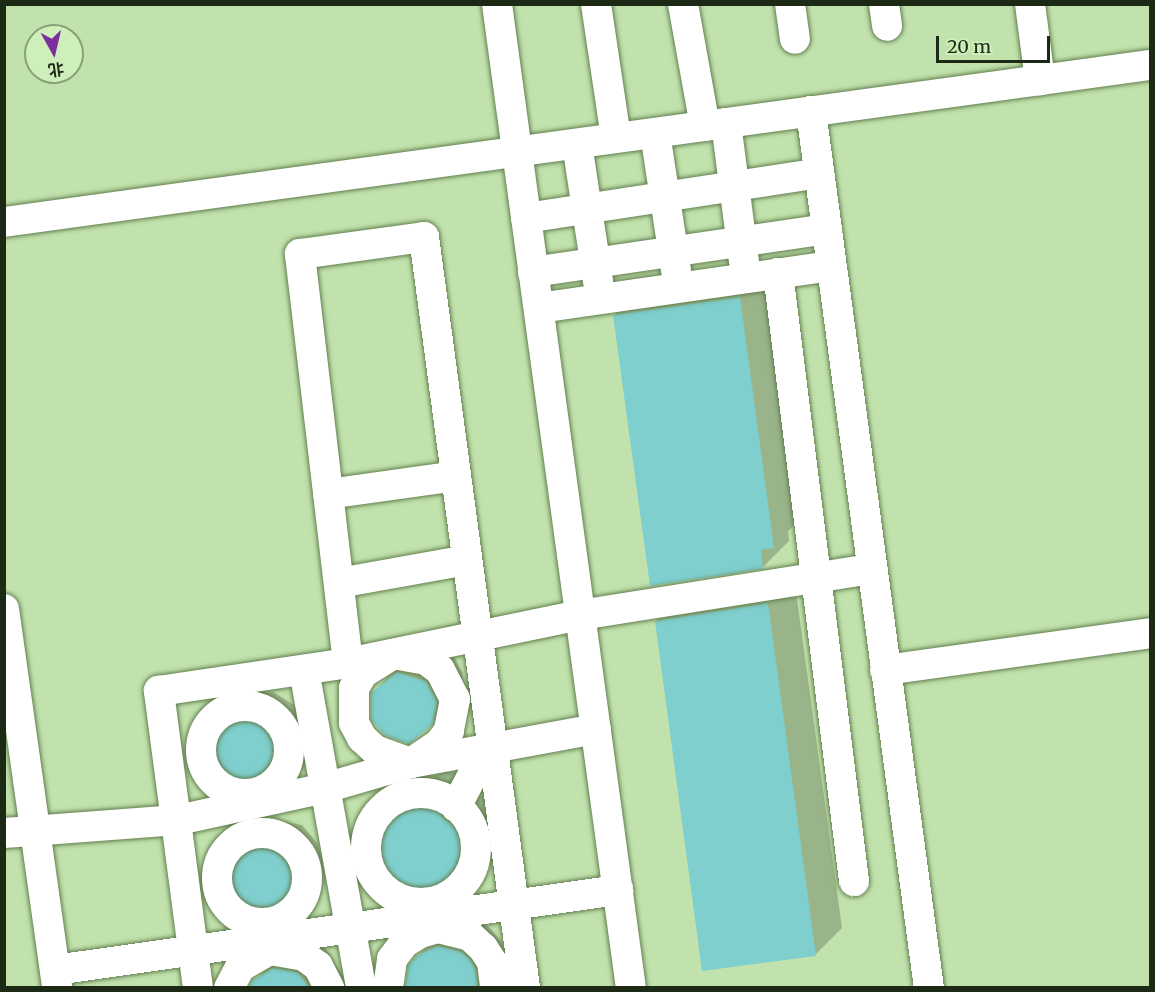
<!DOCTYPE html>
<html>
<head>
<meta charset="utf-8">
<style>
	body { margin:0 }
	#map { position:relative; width:1155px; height:992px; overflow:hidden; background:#c1e2ac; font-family:Merriweather,"Noto Sans SC",serif }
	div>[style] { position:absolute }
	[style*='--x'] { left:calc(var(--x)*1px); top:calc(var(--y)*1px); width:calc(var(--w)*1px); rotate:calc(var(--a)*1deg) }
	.shadow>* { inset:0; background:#0003 }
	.building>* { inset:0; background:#7ecfcd }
	.round { border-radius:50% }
	.roads { filter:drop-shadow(0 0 2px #627f4e) drop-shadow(0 0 2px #627f4e) }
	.street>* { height:30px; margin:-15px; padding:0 15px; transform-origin:15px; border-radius:15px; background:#fff }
	.street>.ring { margin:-15px; padding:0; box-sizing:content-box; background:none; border:30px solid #fff; border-radius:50% }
	span { translate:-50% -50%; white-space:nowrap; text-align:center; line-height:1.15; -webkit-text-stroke:6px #ceefb9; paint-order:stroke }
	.frame { position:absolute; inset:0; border:6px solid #1c2914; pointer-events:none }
	.north { position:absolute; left:24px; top:24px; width:60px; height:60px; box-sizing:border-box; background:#ceefb9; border:2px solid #87a077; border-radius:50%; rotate:172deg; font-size:16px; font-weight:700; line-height:24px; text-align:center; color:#1c2914 }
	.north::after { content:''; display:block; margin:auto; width:21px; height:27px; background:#7c2e9f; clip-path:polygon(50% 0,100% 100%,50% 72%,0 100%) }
	.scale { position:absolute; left:936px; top:36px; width:114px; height:27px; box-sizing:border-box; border:3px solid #1c2914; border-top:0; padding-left:8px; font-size:18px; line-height:21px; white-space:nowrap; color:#1c2914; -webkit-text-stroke:4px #ceefb9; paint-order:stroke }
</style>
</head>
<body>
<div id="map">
	<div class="shadow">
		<i style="clip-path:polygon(766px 271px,800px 520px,788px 531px,789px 541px,763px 567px,615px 315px,641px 289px)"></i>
		<i style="clip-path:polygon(794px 577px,842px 928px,815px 955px,656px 621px,683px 595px)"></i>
		<i style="clip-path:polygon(453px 655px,463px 674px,459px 696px,432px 723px,373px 693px,404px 659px)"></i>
		<i style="clip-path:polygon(273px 692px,294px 705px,300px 716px,302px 740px,267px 781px,237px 788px,228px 786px,209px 767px,206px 740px,211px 729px,249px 694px)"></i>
		<i style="clip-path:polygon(evenodd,444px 771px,466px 776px,474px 796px,490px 796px,497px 815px,489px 846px,462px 873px,429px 898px,422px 899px,397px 887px,378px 865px,376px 835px,383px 821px,422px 782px,444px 771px,471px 835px,466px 867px,463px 867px,471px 835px)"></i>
		<i style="clip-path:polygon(271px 819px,302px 825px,318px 844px,321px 856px,313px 881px,276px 920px,228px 857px)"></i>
		<i style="clip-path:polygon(466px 920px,488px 926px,501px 941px,505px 988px,407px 988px,410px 966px,417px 957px,444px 930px)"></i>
		<i style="clip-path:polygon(324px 946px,350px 988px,249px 988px,281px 953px)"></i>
	</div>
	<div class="building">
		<i style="clip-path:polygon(740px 297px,774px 548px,761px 550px,763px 569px,650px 586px,613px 315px)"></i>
		<i style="clip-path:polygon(768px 603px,816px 956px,702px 971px,655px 621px)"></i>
		<i style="clip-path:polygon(397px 672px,427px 682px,437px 702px,433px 724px,409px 744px,384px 735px,371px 719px,371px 693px)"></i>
		<i class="round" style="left:204px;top:709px;width:80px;height:80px"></i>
		<i style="clip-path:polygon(417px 797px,440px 802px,441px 816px,448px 822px,463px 822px,471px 843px,463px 874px,453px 885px,422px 900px,384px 878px,373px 851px,382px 820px,394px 808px)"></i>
		<i style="clip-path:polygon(252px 836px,284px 843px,300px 863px,302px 888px,296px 901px,276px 921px,257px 924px,233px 907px,225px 896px,221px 882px,227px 856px)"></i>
		<i style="clip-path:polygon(438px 946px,462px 952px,470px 959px,475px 968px,478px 987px,405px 987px,408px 966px,416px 956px)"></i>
		<i style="clip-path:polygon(273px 968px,297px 972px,309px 987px,249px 987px,253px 980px)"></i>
	</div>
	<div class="roads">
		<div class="street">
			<i style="--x:497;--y:4;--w:993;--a:82.25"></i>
			<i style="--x:596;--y:4;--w:135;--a:81.5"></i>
			<i style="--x:683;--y:4;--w:124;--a:79.8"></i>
			<i style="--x:790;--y:4;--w:35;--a:82"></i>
			<i style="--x:884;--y:4;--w:22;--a:82"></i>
			<i style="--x:1030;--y:4;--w:77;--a:82.5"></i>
			<i style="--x:811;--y:111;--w:885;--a:82.34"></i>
			<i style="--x:726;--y:123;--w:139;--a:82.6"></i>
			<i style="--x:655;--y:133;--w:139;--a:81.3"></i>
			<i style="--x:577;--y:144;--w:140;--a:81.3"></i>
			<i style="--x:526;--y:218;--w:296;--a:-8.7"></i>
			<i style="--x:4;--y:222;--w:1157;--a:-7.8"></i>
			<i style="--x:533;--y:272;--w:297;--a:-8.3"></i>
			<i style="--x:778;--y:273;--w:613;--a:82.87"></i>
			<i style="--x:539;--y:308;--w:295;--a:-8.2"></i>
			<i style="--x:328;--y:494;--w:129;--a:-8"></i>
			<i style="--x:339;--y:583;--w:130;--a:-10.2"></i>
			<i style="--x:4;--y:609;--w:383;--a:82"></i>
			<i style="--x:393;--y:654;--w:34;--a:10"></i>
			<i style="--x:426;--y:660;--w:17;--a:36"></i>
			<i style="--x:440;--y:670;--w:33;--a:63"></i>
			<i style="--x:455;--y:699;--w:33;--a:101"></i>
			<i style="--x:449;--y:731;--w:16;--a:128"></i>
			<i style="--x:439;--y:744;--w:34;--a:146"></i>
			<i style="--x:411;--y:763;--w:38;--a:-160"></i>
			<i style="--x:375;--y:750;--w:18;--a:-137"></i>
			<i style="--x:362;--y:738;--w:17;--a:-118"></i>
			<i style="--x:354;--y:723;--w:35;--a:-90"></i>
			<i style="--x:354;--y:688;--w:17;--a:-59"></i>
			<i style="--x:363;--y:673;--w:36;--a:-32"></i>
			<i style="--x:348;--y:663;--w:237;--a:-11.7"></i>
			<i style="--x:580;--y:615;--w:296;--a:-9"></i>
			<i style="--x:304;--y:670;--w:323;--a:79.8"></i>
			<i style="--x:885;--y:670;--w:268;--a:-7.9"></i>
			<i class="ring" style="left:201px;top:706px;width:58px;height:58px"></i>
			<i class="ring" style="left:366px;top:793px;width:80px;height:80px"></i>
			<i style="--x:456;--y:807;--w:65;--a:-62.7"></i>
			<i class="ring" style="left:217px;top:833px;width:60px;height:60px"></i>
			<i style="--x:4;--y:833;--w:174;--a:-4.3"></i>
			<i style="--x:178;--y:820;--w:150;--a:-12.3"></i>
			<i style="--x:325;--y:788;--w:90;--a:-16.2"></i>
			<i style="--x:411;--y:763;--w:188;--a:-10.4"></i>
			<i style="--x:55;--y:970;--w:569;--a:-8.09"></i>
			<i style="--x:198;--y:988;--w:300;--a:-97.5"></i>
			<i style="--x:159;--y:691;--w:191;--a:-8.4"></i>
			<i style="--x:348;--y:663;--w:412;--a:-96.7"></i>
			<i style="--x:300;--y:254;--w:125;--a:-7.8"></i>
			<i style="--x:424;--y:237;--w:758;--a:82.34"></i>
			<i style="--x:229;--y:988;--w:24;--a:-62"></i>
			<i style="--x:240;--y:967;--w:34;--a:-30"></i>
			<i style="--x:270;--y:950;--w:35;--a:10"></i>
			<i style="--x:304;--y:956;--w:17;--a:36"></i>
			<i style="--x:318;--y:966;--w:25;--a:63"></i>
			<i style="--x:388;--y:988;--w:29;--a:-82"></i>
			<i style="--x:392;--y:959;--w:20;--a:-53"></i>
			<i style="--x:404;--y:943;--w:19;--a:-32"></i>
			<i style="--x:420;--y:933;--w:19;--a:-16"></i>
			<i style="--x:438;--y:928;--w:33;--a:14"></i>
			<i style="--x:470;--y:936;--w:18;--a:43"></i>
			<i style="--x:483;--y:948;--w:17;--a:57"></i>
			<i style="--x:492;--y:962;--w:26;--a:83"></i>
		</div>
	</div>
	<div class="frame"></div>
	<div class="north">北</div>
	<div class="scale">20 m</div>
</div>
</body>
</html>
